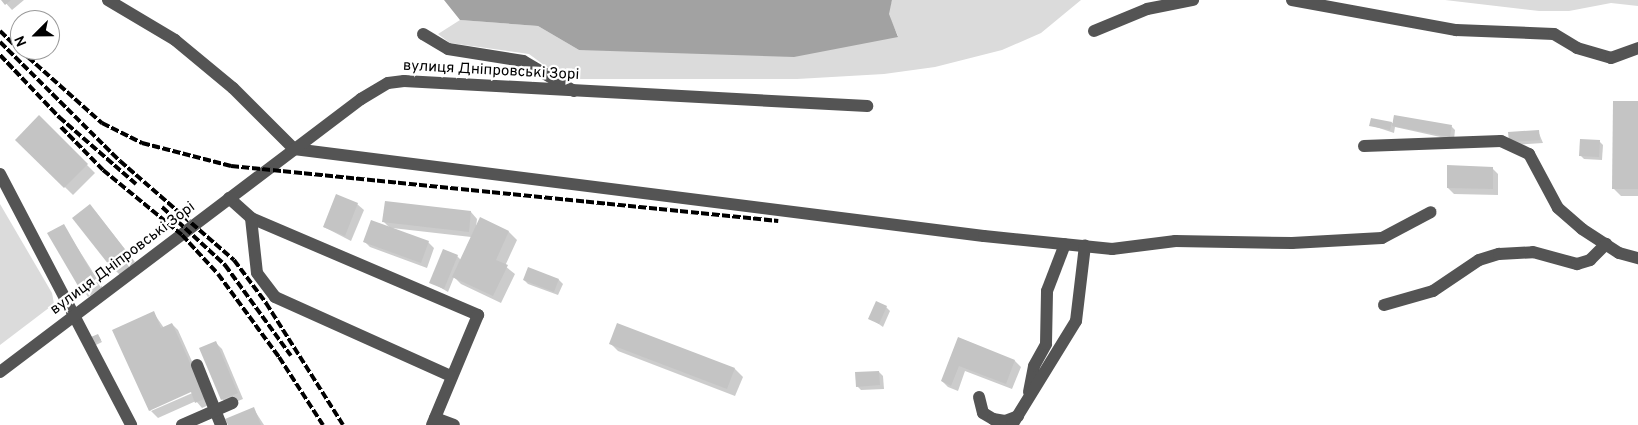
<!DOCTYPE html>
<html>
<head>
<meta charset="utf-8">
<style>
	body { margin:0 }
	#map { position:relative; width:1638px; height:425px; overflow:hidden; background:#fff; font-family:Overpass,sans-serif }
	div>[style] { position:absolute }
	[style*='--x'] { left:calc(var(--x)*1px); top:calc(var(--y)*1px); width:calc(var(--w)*1px); rotate:calc(var(--a)*1deg) }
	.green>* { inset:0; background:#dbdbdb }
	.water>* { inset:0; background:#a2a2a2 }
	.shadow>* { inset:0; background:#0003 }
	.building>* { inset:0; background:#c4c4c4 }
	.minor>* { height:12px; margin:-6px; padding:0 6px; transform-origin:6px; border-radius:6px; background:#545454 }
	.rail>* { height:4px; margin-top:-2px; transform-origin:0; background:repeating-linear-gradient(90deg,#000 0 8px,transparent 0 10.5px) }
	span { translate:-50% -50%; white-space:nowrap; text-align:center; line-height:1.15; -webkit-text-stroke:4.5px #fff; paint-order:stroke }
	.street-label { font-size:15px; color:#000 }
	.north { position:absolute; left:10px; top:10px; width:50px; height:50px; box-sizing:border-box; background:#fff; border:1px solid #999; border-radius:50%; rotate:247deg; font-size:14px; font-weight:700; line-height:20px; text-align:center; color:#000 }
	.north::after { content:''; display:block; margin:auto; width:18px; height:22px; background:#000; clip-path:polygon(50% 0,100% 100%,50% 72%,0 100%) }
</style>
</head>
<body>
<div id="map">
	<div class="green">
		<i style="clip-path:polygon(892px 0,1081px 0,1041px 33px,1002px 50px,935px 67px,884px 74px,797px 79px,563px 79px,529px 54px,450px 43px,438px 34px,460px 20px,538px 26px,579px 50px,898px 36px,888px 14px)"></i>
		<i style="clip-path:polygon(1445px 0,1638px 0,1638px 6px,1611px 3px,1569px 11px,1539px 11px)"></i>
		<i style="clip-path:polygon(0 204px,52px 293px,54px 304px,0 345px)"></i>
	</div>
	<div class="water">
		<i style="clip-path:polygon(444px 0,892px 0,889px 14px,898px 37px,794px 57px,579px 50px,538px 26px,460px 20px)"></i>
	</div>
	<div class="shadow">
		<i style="clip-path:polygon(3px 0,24px 0,12px 10px)"></i>
		<i style="clip-path:polygon(1638px 103px,1638px 196px,1621px 196px,1613px 188px)"></i>
		<i style="clip-path:polygon(39px 117px,95px 173px,73px 195px,17px 140px)"></i>
		<i style="clip-path:polygon(1391px 123px,1451px 126px,1455px 130px,1454px 140px,1395px 127px,1394px 133px,1370px 125px)"></i>
		<i style="clip-path:polygon(1538px 131px,1543px 143px,1514px 145px,1510px 141px)"></i>
		<i style="clip-path:polygon(1599px 141px,1603px 145px,1602px 160px,1584px 159px,1580px 155px)"></i>
		<i style="clip-path:polygon(1492px 168px,1498px 174px,1498px 195px,1454px 194px,1448px 188px)"></i>
		<i style="clip-path:polygon(357px 204px,364px 210px,351px 241px,324px 227px)"></i>
		<i style="clip-path:polygon(95px 211px,135px 262px,120px 275px,114px 269px)"></i>
		<i style="clip-path:polygon(471px 212px,477px 219px,476px 227px,480px 219px,509px 232px,517px 240px,505px 266px,515px 274px,501px 303px,461px 284px,454px 277px,448px 292px,431px 282px,457px 256px,461px 260px,471px 237px,392px 228px,428px 242px,434px 248px,427px 268px,370px 247px,364px 241px,390px 228px,383px 221px)"></i>
		<i style="clip-path:polygon(63px 225px,103px 288px,88px 297px,49px 234px)"></i>
		<i style="clip-path:polygon(528px 269px,559px 280px,563px 284px,558px 295px,528px 284px,524px 280px)"></i>
		<i style="clip-path:polygon(886px 307px,890px 311px,883px 327px,870px 318px)"></i>
		<i style="clip-path:polygon(evenodd,153px 312px,164px 328px,172px 324px,178px 330px,211px 404px,202px 408px,196px 401px,158px 418px,150px 410px,153px 312px,196px 389px,197px 391px,151px 411px,151px 409px,196px 389px)"></i>
		<i style="clip-path:polygon(98px 335px,102px 342px,96px 345px,94px 343px)"></i>
		<i style="clip-path:polygon(959px 338px,1015px 361px,1021px 367px,1012px 389px,965px 371px,958px 391px,948px 387px,942px 381px)"></i>
		<i style="clip-path:polygon(216px 343px,222px 349px,243px 399px,228px 405px,222px 399px)"></i>
		<i style="clip-path:polygon(610px 343px,735px 369px,743px 377px,735px 396px,618px 351px)"></i>
		<i style="clip-path:polygon(879px 372px,883px 376px,884px 389px,861px 390px,857px 386px)"></i>
		<i style="clip-path:polygon(253px 408px,264px 425px,229px 425px)"></i>
	</div>
	<div class="building">
		<i style="clip-path:polygon(1px 0,11px 0,5px 5px)"></i>
		<i style="clip-path:polygon(1613px 101px,1638px 101px,1638px 189px,1612px 189px)"></i>
		<i style="clip-path:polygon(39px 115px,88px 164px,64px 188px,15px 140px)"></i>
		<i style="clip-path:polygon(1394px 115px,1452px 125px,1450px 137px,1392px 126px)"></i>
		<i style="clip-path:polygon(1371px 118px,1392px 122px,1390px 130px,1369px 126px)"></i>
		<i style="clip-path:polygon(1539px 130px,1540px 140px,1509px 142px,1508px 132px)"></i>
		<i style="clip-path:polygon(1580px 139px,1600px 140px,1599px 157px,1579px 156px)"></i>
		<i style="clip-path:polygon(1447px 165px,1493px 167px,1493px 189px,1447px 188px)"></i>
		<i style="clip-path:polygon(336px 194px,358px 203px,345px 236px,323px 227px)"></i>
		<i style="clip-path:polygon(385px 201px,471px 211px,469px 232px,382px 222px)"></i>
		<i style="clip-path:polygon(90px 204px,130px 256px,113px 270px,72px 218px)"></i>
		<i style="clip-path:polygon(480px 217px,509px 231px,496px 260px,508px 265px,493px 296px,452px 277px)"></i>
		<i style="clip-path:polygon(371px 220px,429px 241px,421px 263px,363px 242px)"></i>
		<i style="clip-path:polygon(64px 224px,97px 282px,81px 291px,47px 233px)"></i>
		<i style="clip-path:polygon(443px 249px,458px 255px,444px 289px,429px 283px)"></i>
		<i style="clip-path:polygon(528px 267px,559px 279px,554px 292px,523px 280px)"></i>
		<i style="clip-path:polygon(876px 301px,887px 306px,879px 324px,868px 319px)"></i>
		<i style="clip-path:polygon(154px 311px,161px 328px,172px 323px,206px 398px,195px 403px,191px 392px,149px 411px,112px 330px)"></i>
		<i style="clip-path:polygon(617px 323px,735px 368px,727px 389px,609px 344px)"></i>
		<i style="clip-path:polygon(98px 334px,101px 340px,93px 344px,91px 337px)"></i>
		<i style="clip-path:polygon(958px 337px,1015px 360px,1006px 384px,959px 366px,951px 386px,941px 381px)"></i>
		<i style="clip-path:polygon(216px 341px,238px 393px,221px 400px,199px 348px)"></i>
		<i style="clip-path:polygon(879px 371px,880px 385px,856px 387px,855px 372px)"></i>
		<i style="clip-path:polygon(254px 407px,261px 425px,228px 425px,225px 419px)"></i>
	</div>
	<div class="minor">
		<i style="--x:108;--y:0;--w:78;--a:30.8"></i>
		<i style="--x:175;--y:40;--w:75;--a:39.6"></i>
		<i style="--x:233;--y:88;--w:86;--a:45"></i>
		<i style="--x:294;--y:149;--w:695;--a:7.19"></i>
		<i style="--x:984;--y:236;--w:129;--a:5.8"></i>
		<i style="--x:1112;--y:249;--w:64;--a:-7.2"></i>
		<i style="--x:1175;--y:241;--w:117;--a:1"></i>
		<i style="--x:1292;--y:243;--w:90;--a:-3.2"></i>
		<i style="--x:1382;--y:238;--w:55;--a:-28"></i>
		<i style="--x:1292;--y:0;--w:167;--a:10.4"></i>
		<i style="--x:1456;--y:30;--w:98;--a:2.3"></i>
		<i style="--x:1554;--y:34;--w:27;--a:31"></i>
		<i style="--x:1577;--y:48;--w:35;--a:16"></i>
		<i style="--x:1611;--y:58;--w:29;--a:-20"></i>
		<i style="--x:1094;--y:31;--w:57;--a:-22.5"></i>
		<i style="--x:1147;--y:9;--w:47;--a:-11.1"></i>
		<i style="--x:423;--y:34;--w:29;--a:31"></i>
		<i style="--x:448;--y:49;--w:76;--a:9.1"></i>
		<i style="--x:523;--y:61;--w:59;--a:30.5"></i>
		<i style="--x:1364;--y:146;--w:137;--a:-2.1"></i>
		<i style="--x:1501;--y:141;--w:31;--a:25"></i>
		<i style="--x:1529;--y:154;--w:61;--a:61.8"></i>
		<i style="--x:1558;--y:208;--w:32;--a:41"></i>
		<i style="--x:1582;--y:229;--w:44;--a:33"></i>
		<i style="--x:1619;--y:253;--w:20;--a:15"></i>
		<i style="--x:0;--y:174;--w:283;--a:62.4"></i>
		<i style="--x:229;--y:198;--w:30;--a:42"></i>
		<i style="--x:251;--y:218;--w:247;--a:23.1"></i>
		<i style="--x:478;--y:315;--w:119;--a:112.7"></i>
		<i style="--x:251;--y:218;--w:55;--a:83.8"></i>
		<i style="--x:257;--y:273;--w:30;--a:53"></i>
		<i style="--x:275;--y:297;--w:193;--a:24.2"></i>
		<i style="--x:1384;--y:305;--w:51;--a:-15.9"></i>
		<i style="--x:1433;--y:291;--w:55;--a:-34"></i>
		<i style="--x:1479;--y:260;--w:21;--a:-17"></i>
		<i style="--x:1499;--y:254;--w:34;--a:-3"></i>
		<i style="--x:1533;--y:252;--w:46;--a:15.3"></i>
		<i style="--x:1577;--y:264;--w:14;--a:-17"></i>
		<i style="--x:1590;--y:260;--w:23;--a:-45"></i>
		<i style="--x:197;--y:365;--w:65;--a:68.2"></i>
		<i style="--x:0;--y:372;--w:453;--a:-37.1"></i>
		<i style="--x:361;--y:99;--w:31;--a:-31"></i>
		<i style="--x:388;--y:83;--w:16;--a:-7"></i>
		<i style="--x:404;--y:81;--w:464;--a:3.1"></i>
		<i style="--x:1029;--y:392;--w:26;--a:-79"></i>
		<i style="--x:1034;--y:366;--w:25;--a:-61"></i>
		<i style="--x:1046;--y:344;--w:53;--a:-88.9"></i>
		<i style="--x:1047;--y:291;--w:50;--a:-69"></i>
		<i style="--x:979;--y:397;--w:16;--a:76"></i>
		<i style="--x:983;--y:413;--w:12;--a:31"></i>
		<i style="--x:993;--y:419;--w:12;--a:9"></i>
		<i style="--x:1005;--y:421;--w:14;--a:-21"></i>
		<i style="--x:435;--y:418;--w:20;--a:20"></i>
		<i style="--x:182;--y:425;--w:55;--a:-23.7"></i>
		<i style="--x:1012;--y:425;--w:122;--a:-58.4"></i>
		<i style="--x:1076;--y:321;--w:76;--a:-83.2"></i>
	</div>
	<div class="rail">
		<i style="--x:0;--y:31;--w:28;--a:44"></i>
		<i style="--x:0;--y:42;--w:169;--a:44.8"></i>
		<i style="--x:120;--y:161;--w:151;--a:41"></i>
		<i style="--x:234;--y:260;--w:54;--a:53.3"></i>
		<i style="--x:266;--y:303;--w:144;--a:57.7"></i>
		<i style="--x:20;--y:50;--w:110;--a:41.7"></i>
		<i style="--x:102;--y:123;--w:45;--a:26.6"></i>
		<i style="--x:142;--y:143;--w:92;--a:14.5"></i>
		<i style="--x:231;--y:166;--w:550;--a:5.74"></i>
		<i style="--x:0;--y:55;--w:86;--a:46.4"></i>
		<i style="--x:59;--y:117;--w:102;--a:41"></i>
		<i style="--x:61;--y:127;--w:60;--a:45.7"></i>
		<i style="--x:103;--y:170;--w:102;--a:39.4"></i>
		<i style="--x:182;--y:235;--w:53;--a:47.3"></i>
		<i style="--x:218;--y:274;--w:103;--a:53.7"></i>
		<i style="--x:279;--y:357;--w:81;--a:57.1"></i>
		<i style="--x:162;--y:207;--w:86;--a:42.6"></i>
		<i style="--x:225;--y:265;--w:112;--a:54"></i>
	</div>
	<div class="street-label">
		<span style="left:491px;top:71px;rotate:3deg">вулиця Дніпровські Зорі</span>
		<span style="left:123px;top:259px;rotate:-37deg">вулиця Дніпровські Зорі</span>
	</div>
	<div class="north">N</div>
</div>
</body>
</html>
